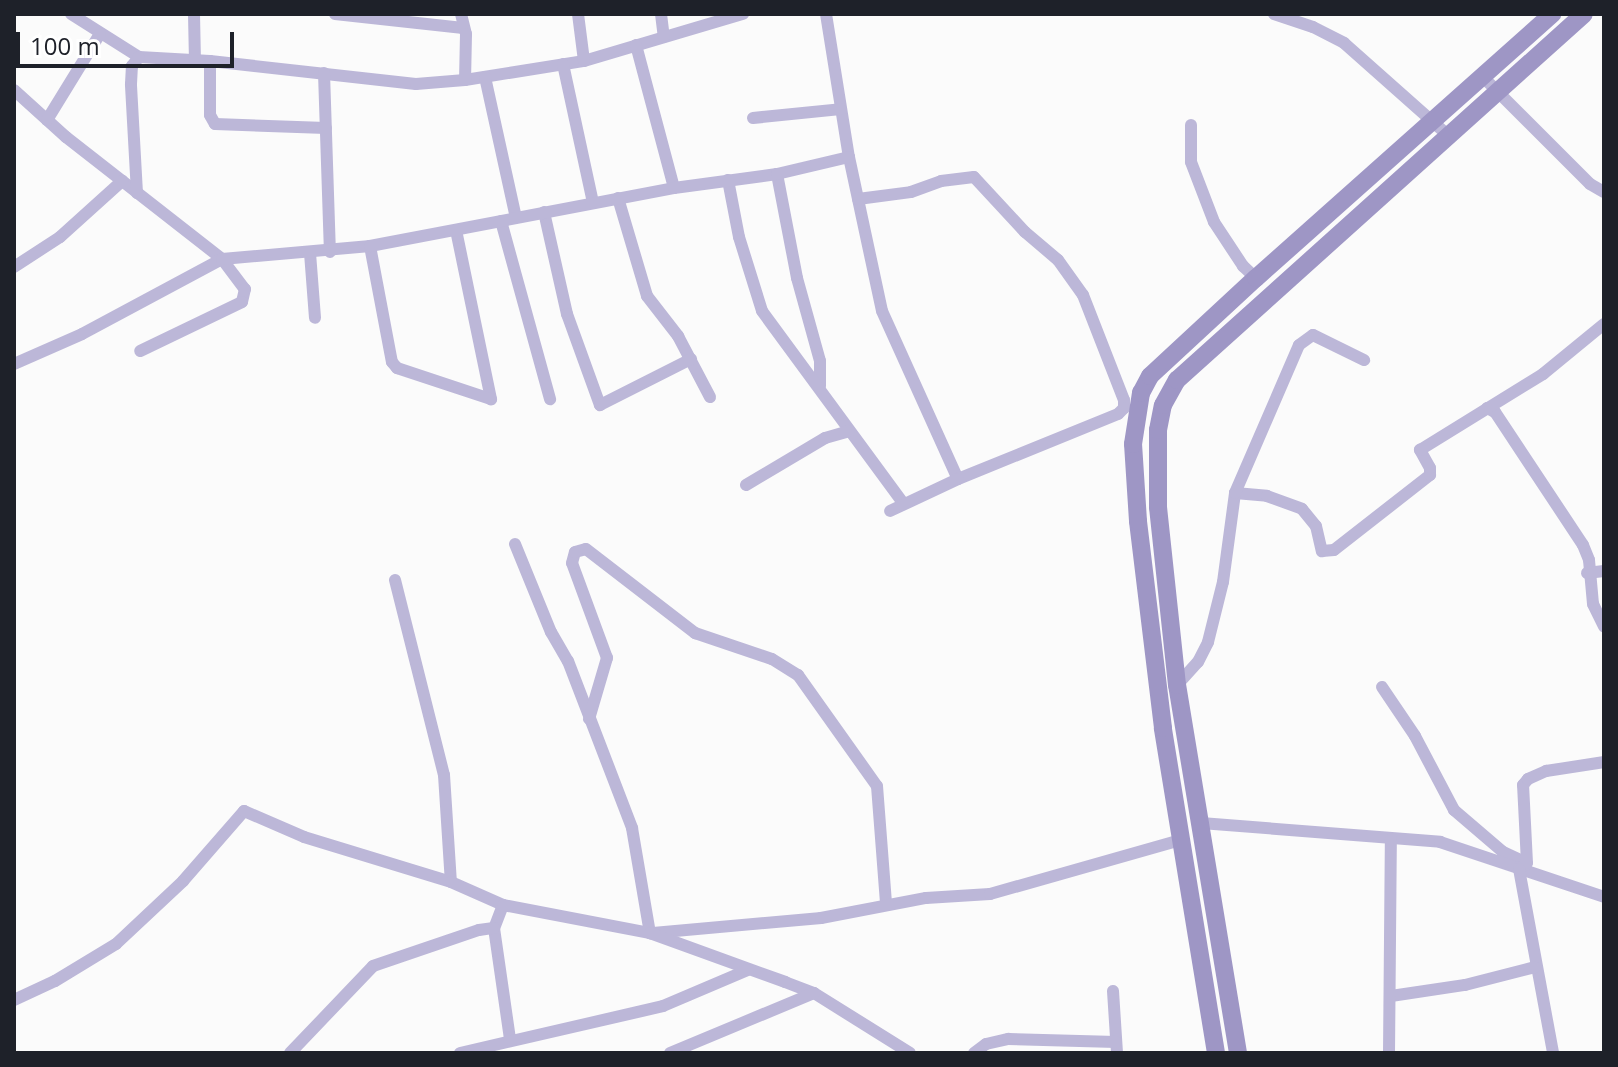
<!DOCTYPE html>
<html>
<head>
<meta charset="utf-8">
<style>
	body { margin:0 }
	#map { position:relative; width:1618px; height:1067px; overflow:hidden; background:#fbfbfb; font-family:"Open Sans",sans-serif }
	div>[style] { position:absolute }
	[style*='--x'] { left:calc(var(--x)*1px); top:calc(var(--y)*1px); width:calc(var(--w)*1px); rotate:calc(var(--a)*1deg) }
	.street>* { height:12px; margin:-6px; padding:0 6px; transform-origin:6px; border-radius:6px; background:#bcb7d8 }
	.secondary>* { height:18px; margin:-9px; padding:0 9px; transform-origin:9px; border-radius:9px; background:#9e96c5 }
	span { translate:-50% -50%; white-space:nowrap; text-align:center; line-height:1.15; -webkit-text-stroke:8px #fff; paint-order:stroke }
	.frame { position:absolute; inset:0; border:16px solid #1e2129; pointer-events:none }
	.scale { position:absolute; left:16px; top:32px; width:218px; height:36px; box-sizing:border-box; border:4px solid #1e2129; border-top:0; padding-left:10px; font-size:24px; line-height:28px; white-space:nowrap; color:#1e2129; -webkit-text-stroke:6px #fff; paint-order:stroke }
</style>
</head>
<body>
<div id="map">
	<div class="street">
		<i style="--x:71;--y:14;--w:80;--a:32.3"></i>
		<i style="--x:139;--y:57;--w:71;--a:3.2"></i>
		<i style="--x:210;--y:61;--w:207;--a:6.4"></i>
		<i style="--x:416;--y:84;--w:49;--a:-4.7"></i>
		<i style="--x:465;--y:80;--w:121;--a:-9.1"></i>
		<i style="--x:584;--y:61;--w:166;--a:-16.5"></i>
		<i style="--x:194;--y:14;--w:46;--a:88.8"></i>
		<i style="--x:335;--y:14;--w:129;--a:6.2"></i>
		<i style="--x:461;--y:14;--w:21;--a:76"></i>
		<i style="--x:466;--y:34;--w:46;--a:91.2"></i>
		<i style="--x:578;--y:14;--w:47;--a:82.7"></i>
		<i style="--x:661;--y:14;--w:23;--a:83"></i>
		<i style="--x:826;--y:14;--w:145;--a:80.9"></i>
		<i style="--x:849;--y:157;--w:157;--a:77.9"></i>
		<i style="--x:882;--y:311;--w:184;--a:65.7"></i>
		<i style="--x:1274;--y:14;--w:41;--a:18.4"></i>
		<i style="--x:1313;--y:27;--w:35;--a:27"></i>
		<i style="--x:1344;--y:43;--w:142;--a:41.6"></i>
		<i style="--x:636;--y:45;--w:148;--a:75.1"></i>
		<i style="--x:210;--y:61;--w:54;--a:90"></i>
		<i style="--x:210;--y:115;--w:10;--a:61"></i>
		<i style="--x:215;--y:124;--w:111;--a:2.1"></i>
		<i style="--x:563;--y:64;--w:142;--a:77.8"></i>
		<i style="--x:324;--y:73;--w:179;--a:88.1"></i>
		<i style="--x:485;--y:77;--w:144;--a:77.6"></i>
		<i style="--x:1483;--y:77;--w:151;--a:45"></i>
		<i style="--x:1590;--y:184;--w:16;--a:30"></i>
		<i style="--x:14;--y:90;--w:70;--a:42.1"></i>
		<i style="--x:66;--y:137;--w:198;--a:38"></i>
		<i style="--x:222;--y:259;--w:38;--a:53"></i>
		<i style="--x:245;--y:289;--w:13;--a:103"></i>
		<i style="--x:242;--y:302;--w:113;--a:154.3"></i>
		<i style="--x:753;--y:118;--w:88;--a:-5.8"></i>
		<i style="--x:47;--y:120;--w:101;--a:-58.4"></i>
		<i style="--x:1191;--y:125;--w:37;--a:90"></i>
		<i style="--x:1191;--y:162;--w:64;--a:69"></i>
		<i style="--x:1214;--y:222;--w:53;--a:56.6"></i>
		<i style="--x:1243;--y:266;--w:18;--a:43"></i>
		<i style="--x:777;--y:174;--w:106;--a:79.1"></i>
		<i style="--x:797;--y:278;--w:86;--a:74.5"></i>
		<i style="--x:820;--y:361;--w:25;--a:90"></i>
		<i style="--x:728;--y:180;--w:58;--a:79.1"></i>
		<i style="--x:739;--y:237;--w:77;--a:72.7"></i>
		<i style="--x:762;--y:311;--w:238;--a:53.7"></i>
		<i style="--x:137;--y:193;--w:109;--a:-93.2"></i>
		<i style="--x:131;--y:84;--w:18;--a:-87"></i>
		<i style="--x:132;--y:66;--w:11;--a:-52"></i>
		<i style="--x:618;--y:198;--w:102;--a:73.5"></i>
		<i style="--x:647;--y:296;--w:51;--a:52.2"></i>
		<i style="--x:678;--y:336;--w:69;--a:62.3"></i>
		<i style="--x:858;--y:199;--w:53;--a:-7.5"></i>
		<i style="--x:911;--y:192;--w:32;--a:-20"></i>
		<i style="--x:941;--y:181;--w:33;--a:-7"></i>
		<i style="--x:974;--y:177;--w:75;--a:47.2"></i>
		<i style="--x:1025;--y:232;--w:43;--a:40.3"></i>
		<i style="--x:1058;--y:260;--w:43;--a:54.5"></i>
		<i style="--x:1083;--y:295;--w:113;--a:68.7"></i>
		<i style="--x:1124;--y:400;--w:8;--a:90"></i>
		<i style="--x:1124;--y:408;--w:8;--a:135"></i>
		<i style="--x:1118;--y:414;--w:173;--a:157.9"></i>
		<i style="--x:958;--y:479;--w:75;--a:154.8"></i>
		<i style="--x:544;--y:212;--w:105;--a:77.3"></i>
		<i style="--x:567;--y:314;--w:97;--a:70.1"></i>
		<i style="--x:600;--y:405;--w:102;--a:-26.8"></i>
		<i style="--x:501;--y:221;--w:185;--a:74.6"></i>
		<i style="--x:456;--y:230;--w:173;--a:78.3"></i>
		<i style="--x:370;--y:246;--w:118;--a:79.3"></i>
		<i style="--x:392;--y:362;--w:8;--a:50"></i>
		<i style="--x:397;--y:368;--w:99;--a:18.3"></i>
		<i style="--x:310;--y:253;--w:65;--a:85.6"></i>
		<i style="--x:14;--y:267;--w:55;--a:-33.1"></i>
		<i style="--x:60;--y:237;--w:84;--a:-42.1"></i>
		<i style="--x:14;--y:364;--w:74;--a:-23.8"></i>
		<i style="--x:82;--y:334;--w:159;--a:-28.2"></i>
		<i style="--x:222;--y:259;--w:149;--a:-5"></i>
		<i style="--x:370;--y:246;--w:309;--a:-10.8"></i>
		<i style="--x:674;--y:188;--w:104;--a:-7.7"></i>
		<i style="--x:777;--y:174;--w:74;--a:-13.3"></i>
		<i style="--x:1487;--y:408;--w:9;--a:27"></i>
		<i style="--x:1495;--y:412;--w:159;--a:56.5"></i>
		<i style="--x:1583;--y:545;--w:16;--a:68"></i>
		<i style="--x:1589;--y:560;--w:44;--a:84.8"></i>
		<i style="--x:1593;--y:604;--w:25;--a:64"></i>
		<i style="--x:746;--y:485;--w:92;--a:-30.7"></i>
		<i style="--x:825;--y:438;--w:25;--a:-16"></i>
		<i style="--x:1235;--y:493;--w:32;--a:5"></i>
		<i style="--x:1267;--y:496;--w:37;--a:20"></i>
		<i style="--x:1302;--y:509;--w:22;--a:51"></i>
		<i style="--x:1316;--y:526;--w:26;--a:77"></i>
		<i style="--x:1322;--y:551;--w:12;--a:-5"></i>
		<i style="--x:1334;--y:550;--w:122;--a:-38"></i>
		<i style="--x:1430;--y:475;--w:7;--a:-90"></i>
		<i style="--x:1430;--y:468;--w:21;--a:-119"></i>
		<i style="--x:1420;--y:450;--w:145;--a:-31.7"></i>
		<i style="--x:1543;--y:374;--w:79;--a:-39.3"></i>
		<i style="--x:515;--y:544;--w:95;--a:67.8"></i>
		<i style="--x:551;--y:632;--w:34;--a:60"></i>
		<i style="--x:568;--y:661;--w:179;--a:69"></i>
		<i style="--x:632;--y:828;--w:107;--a:80.3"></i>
		<i style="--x:1587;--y:573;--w:17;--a:-7"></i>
		<i style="--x:395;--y:580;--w:201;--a:75.9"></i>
		<i style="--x:444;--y:775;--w:107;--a:86.3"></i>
		<i style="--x:1177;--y:685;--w:31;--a:-48"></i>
		<i style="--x:1198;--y:662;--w:22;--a:-63"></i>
		<i style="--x:1208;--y:642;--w:62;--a:-76"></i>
		<i style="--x:1223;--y:582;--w:90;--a:-82.3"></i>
		<i style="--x:1235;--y:493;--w:161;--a:-66.6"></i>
		<i style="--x:1299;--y:345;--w:17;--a:-36"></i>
		<i style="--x:1313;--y:335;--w:57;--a:26.1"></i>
		<i style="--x:1382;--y:687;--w:59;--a:56"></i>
		<i style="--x:1415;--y:736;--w:84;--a:62.2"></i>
		<i style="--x:1454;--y:810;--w:65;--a:40.6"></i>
		<i style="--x:1503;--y:852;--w:26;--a:25"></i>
		<i style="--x:589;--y:719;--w:64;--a:-73.6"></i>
		<i style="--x:607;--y:658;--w:101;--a:-110.2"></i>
		<i style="--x:572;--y:563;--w:11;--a:-75"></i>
		<i style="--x:575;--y:552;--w:11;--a:-15"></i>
		<i style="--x:586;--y:549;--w:138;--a:37.6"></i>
		<i style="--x:695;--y:633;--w:81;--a:18.7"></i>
		<i style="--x:772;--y:659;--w:31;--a:32"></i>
		<i style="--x:798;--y:675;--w:136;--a:54.6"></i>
		<i style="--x:877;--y:786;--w:118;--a:85.6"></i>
		<i style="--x:1201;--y:823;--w:240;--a:4.5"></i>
		<i style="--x:1440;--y:842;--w:173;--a:18.5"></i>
		<i style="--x:1522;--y:867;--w:6;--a:-39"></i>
		<i style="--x:1527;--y:863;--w:78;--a:-92.9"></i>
		<i style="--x:1523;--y:785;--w:8;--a:-50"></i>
		<i style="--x:1528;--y:779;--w:20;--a:-24"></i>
		<i style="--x:1546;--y:771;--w:59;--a:-8.8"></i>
		<i style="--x:1519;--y:869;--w:187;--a:79.5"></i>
		<i style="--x:503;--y:905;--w:25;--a:111"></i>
		<i style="--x:494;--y:928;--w:112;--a:81.8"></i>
		<i style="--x:653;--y:933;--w:169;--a:-5.1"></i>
		<i style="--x:821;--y:918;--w:107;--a:-10.8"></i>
		<i style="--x:926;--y:898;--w:64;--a:-3.6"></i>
		<i style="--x:990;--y:894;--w:198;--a:-15.8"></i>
		<i style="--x:1113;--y:991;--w:62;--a:86.3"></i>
		<i style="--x:1391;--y:996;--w:75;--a:-8.5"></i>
		<i style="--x:1465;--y:985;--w:72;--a:-14.4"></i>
		<i style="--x:14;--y:1000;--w:45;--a:-24.9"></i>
		<i style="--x:55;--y:981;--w:71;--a:-31.2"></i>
		<i style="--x:116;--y:944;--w:92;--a:-43.2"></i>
		<i style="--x:183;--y:881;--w:93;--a:-48.9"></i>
		<i style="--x:244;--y:811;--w:65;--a:23.4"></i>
		<i style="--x:304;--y:837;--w:154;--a:17"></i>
		<i style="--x:451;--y:882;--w:57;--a:23.9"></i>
		<i style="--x:503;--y:905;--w:150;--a:10.8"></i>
		<i style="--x:650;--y:933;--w:144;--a:19.9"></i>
		<i style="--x:785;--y:982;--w:31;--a:21"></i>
		<i style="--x:814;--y:993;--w:113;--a:32"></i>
		<i style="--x:290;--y:1053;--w:120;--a:-46.3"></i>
		<i style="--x:373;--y:966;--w:112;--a:-18.8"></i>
		<i style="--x:479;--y:930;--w:15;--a:-8"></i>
		<i style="--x:460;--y:1053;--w:208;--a:-13"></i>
		<i style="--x:663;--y:1006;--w:92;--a:-23"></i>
		<i style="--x:670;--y:1053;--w:156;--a:-22.6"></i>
		<i style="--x:974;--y:1053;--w:15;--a:-37"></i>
		<i style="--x:986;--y:1044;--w:23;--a:-13"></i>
		<i style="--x:1008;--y:1039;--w:108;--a:1.6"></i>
		<i style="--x:1389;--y:1053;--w:214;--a:-89.5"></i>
	</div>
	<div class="secondary">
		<i style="--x:1216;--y:1053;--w:329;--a:-99.3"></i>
		<i style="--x:1163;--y:728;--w:209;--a:-96.9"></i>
		<i style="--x:1138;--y:521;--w:77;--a:-93.7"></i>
		<i style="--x:1133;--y:444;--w:52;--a:-81.1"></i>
		<i style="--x:1141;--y:393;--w:19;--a:-62"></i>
		<i style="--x:1150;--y:376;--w:144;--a:-42.8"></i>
		<i style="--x:1256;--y:278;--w:397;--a:-41.7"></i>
		<i style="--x:1238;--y:1053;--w:373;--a:-99.4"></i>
		<i style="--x:1177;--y:685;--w:179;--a:-96.1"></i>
		<i style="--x:1158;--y:507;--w:77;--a:-90"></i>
		<i style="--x:1158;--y:430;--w:25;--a:-79"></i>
		<i style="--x:1163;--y:405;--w:29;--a:-61"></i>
		<i style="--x:1177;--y:380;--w:547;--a:-41.96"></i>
	</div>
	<div class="frame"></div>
	<div class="scale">100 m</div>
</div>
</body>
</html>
